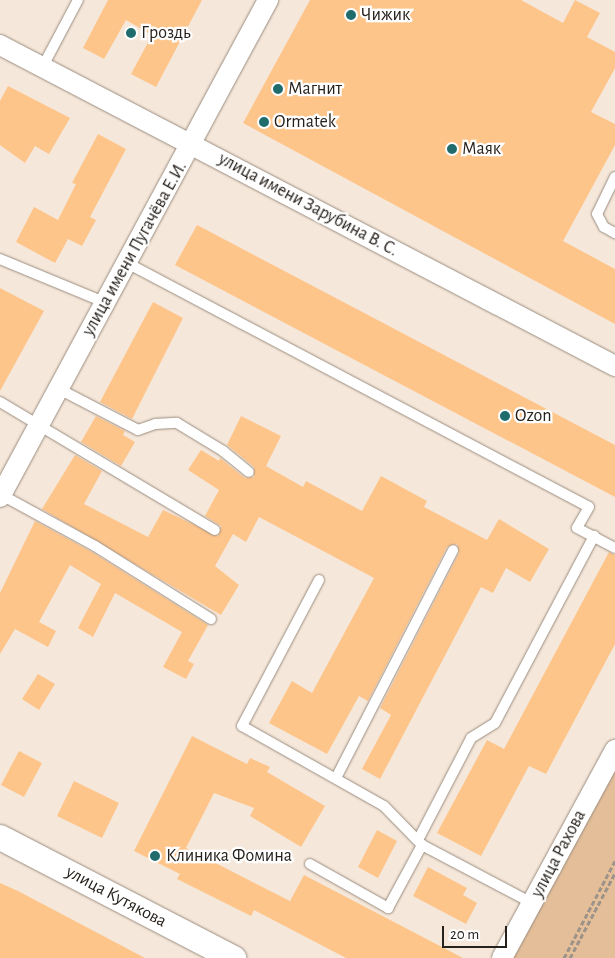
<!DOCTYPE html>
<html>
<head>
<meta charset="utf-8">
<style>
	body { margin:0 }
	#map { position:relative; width:615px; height:958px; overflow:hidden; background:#f5e7d9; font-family:"Alegreya Sans",sans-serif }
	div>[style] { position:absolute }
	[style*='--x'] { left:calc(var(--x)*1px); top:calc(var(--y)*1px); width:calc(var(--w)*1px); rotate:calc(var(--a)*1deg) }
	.green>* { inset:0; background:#e4be99 }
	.building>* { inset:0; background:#fec58b }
	.path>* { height:3px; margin-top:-1.5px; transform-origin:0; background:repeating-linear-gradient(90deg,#9d9388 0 5px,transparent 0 7.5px) }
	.roads { filter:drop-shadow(0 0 1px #9a8d80) drop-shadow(0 0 1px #9a8d80) }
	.service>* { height:10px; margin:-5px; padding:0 5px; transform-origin:5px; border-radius:5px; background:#fff }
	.minor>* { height:20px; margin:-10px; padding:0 10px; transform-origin:10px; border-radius:10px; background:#fff }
	.tertiary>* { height:25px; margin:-12.5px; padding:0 12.5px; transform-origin:12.5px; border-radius:12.5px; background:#fff }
	.dots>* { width:14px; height:14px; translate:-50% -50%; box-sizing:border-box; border:2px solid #fff; border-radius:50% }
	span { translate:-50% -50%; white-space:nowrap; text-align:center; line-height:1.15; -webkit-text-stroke:4.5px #fff; paint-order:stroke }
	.poi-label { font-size:18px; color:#27211c }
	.left { translate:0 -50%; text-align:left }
	.street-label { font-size:18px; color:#27211c }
	.scale { position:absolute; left:442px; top:926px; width:65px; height:22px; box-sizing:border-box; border:2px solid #27211c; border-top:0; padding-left:6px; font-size:15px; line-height:18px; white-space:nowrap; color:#27211c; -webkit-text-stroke:4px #fff; paint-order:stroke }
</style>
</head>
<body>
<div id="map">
	<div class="green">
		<i style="clip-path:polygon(615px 769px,615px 958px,513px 958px)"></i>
	</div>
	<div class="building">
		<i style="clip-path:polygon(108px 0,202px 0,156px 87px,131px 74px,152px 35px,126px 20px,104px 59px,83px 48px)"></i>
		<i style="clip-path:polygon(310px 0,521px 0,563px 23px,575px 0,600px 13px,587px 37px,615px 52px,615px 68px,591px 112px,615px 124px,615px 145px,563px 241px,615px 269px,615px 324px,243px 123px)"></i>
		<i style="clip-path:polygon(8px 86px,70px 118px,49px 154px,35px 146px,25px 163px,0 145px,0 101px)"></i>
		<i style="clip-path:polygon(98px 134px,126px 149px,90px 217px,96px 220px,82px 246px,68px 239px,55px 263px,16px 242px,34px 207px,58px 220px,76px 184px,72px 183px)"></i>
		<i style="clip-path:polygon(197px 225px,615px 445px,615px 497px,175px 265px)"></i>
		<i style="clip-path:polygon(0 288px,44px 311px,0 391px)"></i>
		<i style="clip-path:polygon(153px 302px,183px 318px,132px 419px,100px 402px)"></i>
		<i style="clip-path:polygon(96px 416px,125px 431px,123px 435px,135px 442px,121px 466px,81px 442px)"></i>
		<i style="clip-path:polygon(241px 416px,281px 436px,266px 466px,303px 487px,306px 481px,362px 511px,381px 476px,427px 501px,424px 507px,487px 540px,499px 519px,549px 549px,530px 582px,506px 568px,493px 593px,481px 587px,380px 779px,362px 769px,391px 715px,380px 708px,459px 553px,457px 544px,447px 547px,368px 701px,359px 696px,327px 754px,269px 723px,292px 681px,312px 693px,374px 578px,259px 517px,246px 542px,233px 534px,215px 566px,239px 585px,221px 615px,42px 509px,75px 455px,102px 471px,84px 504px,148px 537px,163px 510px,218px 536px,221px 526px,205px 516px,219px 490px,188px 470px,201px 450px,219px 461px,220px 458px,245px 478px,254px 477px,254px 467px,227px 445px)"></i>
		<i style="clip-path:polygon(35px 521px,92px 552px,208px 625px,188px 661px,194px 664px,186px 679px,163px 667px,182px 632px,115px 593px,93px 637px,78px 628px,101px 584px,70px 565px,39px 622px,56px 631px,48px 647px,15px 629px,0 654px,0 593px)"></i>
		<i style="clip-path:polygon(609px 552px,615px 555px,615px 644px,546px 774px,529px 766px,481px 856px,437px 833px,487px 740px,504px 749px)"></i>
		<i style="clip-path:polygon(38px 674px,55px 684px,39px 710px,22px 699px)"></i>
		<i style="clip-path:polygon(192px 736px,247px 764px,250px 758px,270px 767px,267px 772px,325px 806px,301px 847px,250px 816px,254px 808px,214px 793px,186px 848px,290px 901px,304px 875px,463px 958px,346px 958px,254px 910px,251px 916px,177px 879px,180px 874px,134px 851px)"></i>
		<i style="clip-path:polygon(19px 751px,42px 763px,24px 797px,1px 785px)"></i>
		<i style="clip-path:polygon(74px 781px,119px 803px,102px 838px,57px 816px)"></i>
		<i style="clip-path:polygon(377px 830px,397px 841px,378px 878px,358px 867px)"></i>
		<i style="clip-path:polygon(428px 867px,467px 888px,463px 895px,477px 903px,466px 924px,413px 896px)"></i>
		<i style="clip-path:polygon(0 883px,18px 891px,145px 958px,0 958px)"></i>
	</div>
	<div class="path">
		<i style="--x:564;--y:958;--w:110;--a:-62.3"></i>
		<i style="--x:570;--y:958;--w:96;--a:-62.1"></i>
	</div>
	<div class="roads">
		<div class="service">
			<i style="--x:42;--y:68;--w:77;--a:-62.1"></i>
			<i style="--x:615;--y:177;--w:41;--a:115.9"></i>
			<i style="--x:597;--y:214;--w:15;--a:62"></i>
			<i style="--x:604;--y:227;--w:13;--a:29"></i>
			<i style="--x:0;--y:259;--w:115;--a:22.5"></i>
			<i style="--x:127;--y:263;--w:522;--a:27.84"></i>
			<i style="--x:589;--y:507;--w:24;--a:120"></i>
			<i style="--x:577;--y:528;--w:43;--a:27.8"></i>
			<i style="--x:59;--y:389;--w:89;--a:27.4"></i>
			<i style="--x:138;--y:430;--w:18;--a:-19"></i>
			<i style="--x:155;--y:424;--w:22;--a:-3"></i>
			<i style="--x:177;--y:423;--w:54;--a:31.3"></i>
			<i style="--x:223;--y:451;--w:33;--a:39"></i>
			<i style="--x:0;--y:402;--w:250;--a:30.8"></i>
			<i style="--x:0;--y:494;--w:108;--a:28.7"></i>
			<i style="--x:95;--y:546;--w:137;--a:32.2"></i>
			<i style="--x:319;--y:580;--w:165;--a:117.8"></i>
			<i style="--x:242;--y:726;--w:163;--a:29.4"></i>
			<i style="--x:384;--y:806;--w:54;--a:45.7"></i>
			<i style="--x:422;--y:845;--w:124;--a:27.8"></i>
			<i style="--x:336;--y:778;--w:256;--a:-62.8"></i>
			<i style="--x:418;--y:840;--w:115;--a:-62.5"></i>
			<i style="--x:471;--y:738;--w:28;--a:-32"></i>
			<i style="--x:495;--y:723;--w:212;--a:-62.1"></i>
			<i style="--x:310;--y:864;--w:90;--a:29.4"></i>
			<i style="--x:388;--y:908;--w:72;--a:-61.6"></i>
		</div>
		<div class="minor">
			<i style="--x:0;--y:45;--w:694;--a:27.56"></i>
			<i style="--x:0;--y:497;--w:565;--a:-61.66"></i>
			<i style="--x:502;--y:958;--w:237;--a:-61.5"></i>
		</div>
		<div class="tertiary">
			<i style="--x:0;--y:837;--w:263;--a:27.4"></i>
		</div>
	</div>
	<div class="dots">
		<i style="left:351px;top:15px;background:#206c6d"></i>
		<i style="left:131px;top:33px;background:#206c6d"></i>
		<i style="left:278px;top:89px;background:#206c6d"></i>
		<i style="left:264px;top:122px;background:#206c6d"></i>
		<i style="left:452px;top:149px;background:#206c6d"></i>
		<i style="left:505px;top:416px;background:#206c6d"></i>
		<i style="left:155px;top:856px;background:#206c6d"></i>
	</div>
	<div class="poi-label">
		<span class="left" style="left:361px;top:15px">Чижик</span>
		<span class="left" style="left:141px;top:33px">Гроздь</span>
		<span class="left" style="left:288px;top:89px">Магнит</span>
		<span class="left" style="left:274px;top:122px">Ormatek</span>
		<span class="left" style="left:462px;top:149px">Маяк</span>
		<span class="left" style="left:515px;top:416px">Ozon</span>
		<span class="left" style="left:166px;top:856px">Клиника Фомина</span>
	</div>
	<div class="street-label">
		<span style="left:308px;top:205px;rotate:28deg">улица имени Зарубина В. С.</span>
		<span style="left:135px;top:249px;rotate:-61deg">улица имени Пугачёва Е.И.</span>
		<span style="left:559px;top:854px;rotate:-62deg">улица Рахова</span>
		<span style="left:116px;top:897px;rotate:28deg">улица Кутякова</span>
	</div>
	<div class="scale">20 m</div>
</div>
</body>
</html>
